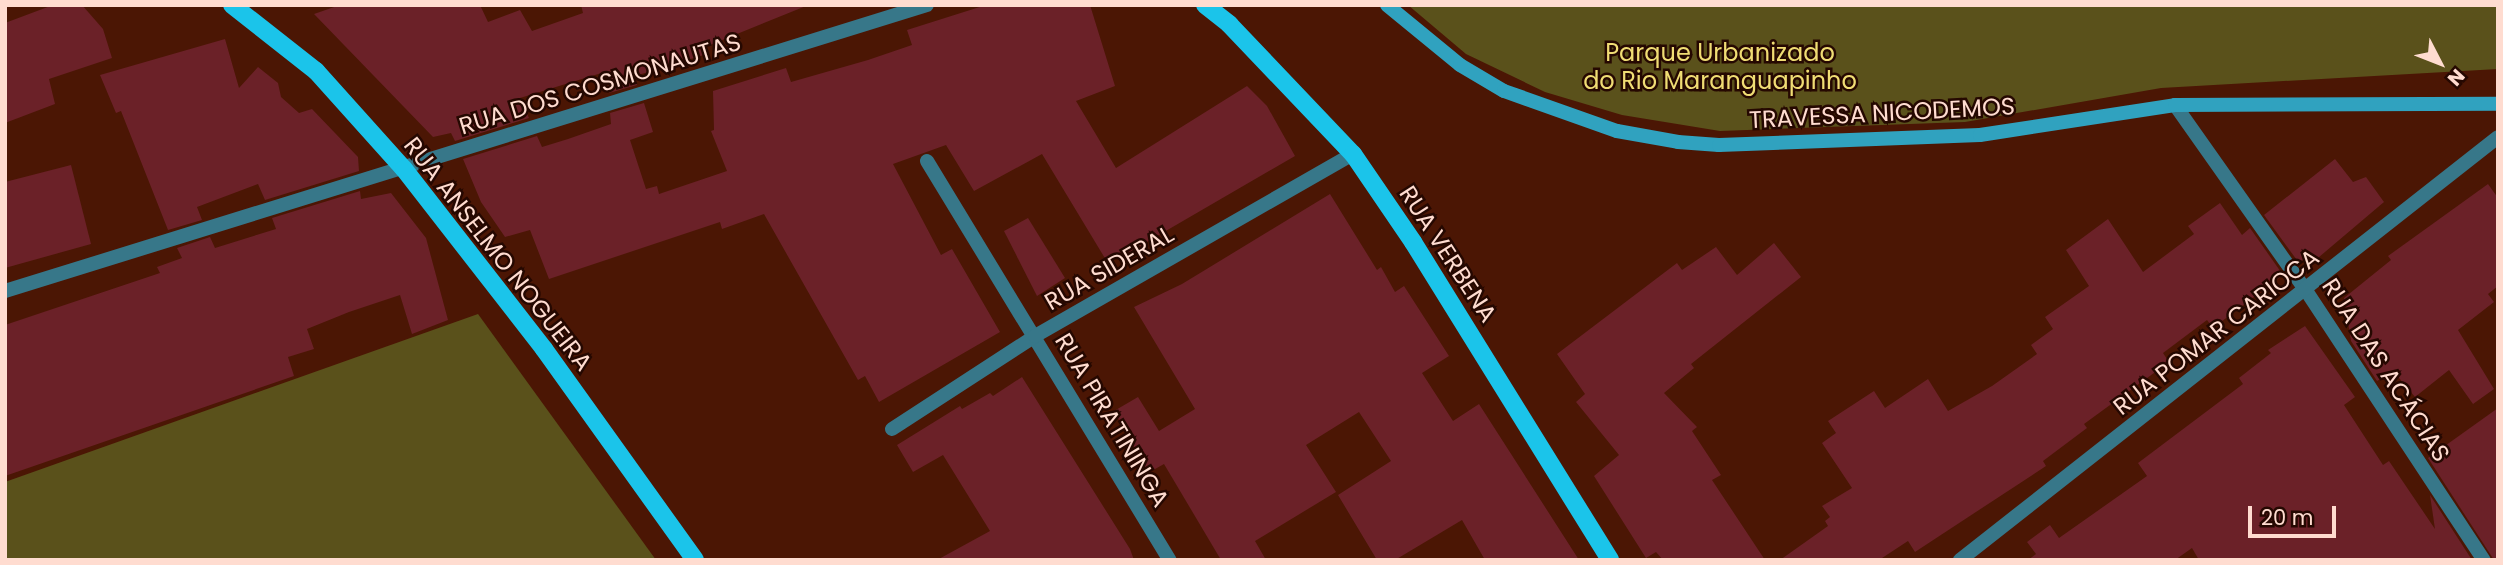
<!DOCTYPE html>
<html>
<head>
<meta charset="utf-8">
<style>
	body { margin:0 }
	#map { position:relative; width:2503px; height:565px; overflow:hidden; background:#4b1604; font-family:Poppins,sans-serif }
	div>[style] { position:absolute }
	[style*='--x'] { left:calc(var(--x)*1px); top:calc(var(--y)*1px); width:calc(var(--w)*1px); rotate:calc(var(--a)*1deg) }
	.green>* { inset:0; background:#5a511b }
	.building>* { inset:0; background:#6b2128 }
	.street>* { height:14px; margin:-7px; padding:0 7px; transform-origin:7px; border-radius:7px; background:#377789 }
	.secondary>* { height:14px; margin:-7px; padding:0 7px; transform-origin:7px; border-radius:7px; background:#30a2bf }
	.primary>* { height:18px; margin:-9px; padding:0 9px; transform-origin:9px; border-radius:9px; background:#1bc4ea }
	span { translate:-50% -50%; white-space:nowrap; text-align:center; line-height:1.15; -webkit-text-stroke:5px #250801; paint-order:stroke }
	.park-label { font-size:24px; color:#f0dd74 }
	.street-label { font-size:24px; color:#ffdcd0 }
	.frame { position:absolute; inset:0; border:7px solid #ffdcd0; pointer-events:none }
	.north { position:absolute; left:2405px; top:28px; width:70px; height:70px; -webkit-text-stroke:5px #250801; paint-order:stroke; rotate:132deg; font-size:19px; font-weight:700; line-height:28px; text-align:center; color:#ffdcd0 }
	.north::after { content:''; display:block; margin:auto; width:24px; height:32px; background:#ffdcd0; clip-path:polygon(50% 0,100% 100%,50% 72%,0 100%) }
	.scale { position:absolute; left:2248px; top:506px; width:88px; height:32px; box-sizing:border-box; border:4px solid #ffdcd0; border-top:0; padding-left:9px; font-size:21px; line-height:24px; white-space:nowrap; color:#ffdcd0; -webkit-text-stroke:5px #250801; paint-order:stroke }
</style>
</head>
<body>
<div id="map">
	<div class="green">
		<i style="clip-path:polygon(1408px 5px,2498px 5px,2498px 69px,2161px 88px,1965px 122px,1720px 131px,1622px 115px,1545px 92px,1466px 54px)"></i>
		<i style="clip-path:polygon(478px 314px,656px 560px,5px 560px,5px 482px)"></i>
	</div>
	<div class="building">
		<i style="clip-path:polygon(53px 5px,82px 5px,103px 29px,112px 58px,49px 79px,55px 104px,5px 123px,5px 23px)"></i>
		<i style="clip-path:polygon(340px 5px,480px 5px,488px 22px,520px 10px,532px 31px,583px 13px,581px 5px,806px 6px,705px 47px,707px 54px,635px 76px,637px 85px,609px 93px,608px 71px,520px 98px,529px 118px,455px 141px,451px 133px,433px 137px,314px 14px)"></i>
		<i style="clip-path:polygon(986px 5px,1090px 5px,1115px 86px,1076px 101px,1116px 168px,1247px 86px,1267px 106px,1295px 156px,1121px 257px,1118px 253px,1106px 260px,1042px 154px,974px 191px,946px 145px,893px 164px,941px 255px,952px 249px,1000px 332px,879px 402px,865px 376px,858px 380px,764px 214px,722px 229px,720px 222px,549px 279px,530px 230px,505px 237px,481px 202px,463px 159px,537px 136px,542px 147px,568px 139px,611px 124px,610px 113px,644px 103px,653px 132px,630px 140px,646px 189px,657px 186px,659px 194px,727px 171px,711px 131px,714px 130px,713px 91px,786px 68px,791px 82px,868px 60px,912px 45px,907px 30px)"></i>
		<i style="clip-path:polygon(225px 39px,239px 88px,258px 67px,278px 83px,281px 97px,299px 113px,312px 109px,358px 157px,359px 171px,265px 200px,258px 184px,197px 207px,202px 220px,168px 230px,121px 111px,116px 113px,100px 75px)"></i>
		<i style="clip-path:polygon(2335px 159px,2353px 182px,2366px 177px,2384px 202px,2312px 263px,2307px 257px,2299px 263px,2264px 215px)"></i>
		<i style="clip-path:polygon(71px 165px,91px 244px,5px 268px,5px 182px)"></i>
		<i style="clip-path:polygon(2488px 184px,2498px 198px,2498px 286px,2488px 294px,2494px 302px,2458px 330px,2494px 389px,2473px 404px,2449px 370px,2415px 397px,2394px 372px,2377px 381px,2351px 341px,2344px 298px,2391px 260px,2388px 256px)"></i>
		<i style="clip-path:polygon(360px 191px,361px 199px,391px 193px,426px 238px,448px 320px,412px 334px,400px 295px,349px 312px,307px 329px,314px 349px,288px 357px,294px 376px,5px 476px,5px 325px,160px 273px,157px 267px,182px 258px,177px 248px,210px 237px,215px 248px,276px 229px,272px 218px)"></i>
		<i style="clip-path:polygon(1330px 194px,1377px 270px,1381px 267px,1395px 292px,1404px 286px,1449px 356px,1422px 373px,1453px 421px,1479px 404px,1579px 560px,1485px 560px,1462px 520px,1395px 560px,1377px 560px,1338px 495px,1391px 461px,1359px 412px,1306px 445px,1336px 492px,1255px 541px,1266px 560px,1221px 560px,1164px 464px,1148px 473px,1114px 411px,1138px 397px,1159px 431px,1195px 409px,1134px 307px,1182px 284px)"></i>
		<i style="clip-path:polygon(2220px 203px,2242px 235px,2250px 228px,2283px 275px,2213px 328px,2207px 320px,2163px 353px,2169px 362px,2084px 424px,2087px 428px,2043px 461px,2046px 466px,1915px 552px,1908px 541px,1879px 560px,1780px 560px,1828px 526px,1825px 521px,1830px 517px,1822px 506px,1852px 488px,1822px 443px,1836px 433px,1828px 421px,1874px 391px,1885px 408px,1928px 379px,1948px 411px,1992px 386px,2037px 354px,2031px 345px,2053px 329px,2045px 317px,2089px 286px,2066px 250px,2108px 219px,2143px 272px,2194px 234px,2188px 226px)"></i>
		<i style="clip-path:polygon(1028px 218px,1065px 278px,1037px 296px,1004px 231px)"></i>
		<i style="clip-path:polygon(1774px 243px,1801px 277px,1691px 364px,1694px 368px,1664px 393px,1697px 427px,1692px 431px,1721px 475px,1712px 480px,1765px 560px,1663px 560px,1656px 552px,1646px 558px,1594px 476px,1619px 455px,1576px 402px,1585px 394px,1557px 354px,1677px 263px,1682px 270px,1716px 247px,1737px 275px)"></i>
		<i style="clip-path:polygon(2305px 326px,2355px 397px,2344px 405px,2383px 465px,2389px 461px,2435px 529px,2430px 495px,2472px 560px,2199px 560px,2192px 548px,2175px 560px,2028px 560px,2036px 554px,2027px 542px,2050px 525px,2059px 538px,2147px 476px,2138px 463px,2243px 384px,2239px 378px,2271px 353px,2268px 350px)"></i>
		<i style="clip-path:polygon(1022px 377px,1130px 549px,1134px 560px,937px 560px,990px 531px,943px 455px,913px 472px,897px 445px,960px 406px,962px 409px,990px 393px,993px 396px)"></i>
		<i style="clip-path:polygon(2498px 408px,2498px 560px,2494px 560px,2428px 458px)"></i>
	</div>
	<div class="street">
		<i style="--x:2175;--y:105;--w:229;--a:54.8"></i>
		<i style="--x:2307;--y:292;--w:321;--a:56.6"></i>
		<i style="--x:927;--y:161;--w:467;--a:58.7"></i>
		<i style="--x:5;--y:291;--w:965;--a:-17.23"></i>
		<i style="--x:892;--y:429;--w:171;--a:-33"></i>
		<i style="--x:1035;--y:336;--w:366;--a:-29.8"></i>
		<i style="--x:1960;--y:560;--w:684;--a:-38.18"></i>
	</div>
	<div class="secondary">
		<i style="--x:1387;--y:5;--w:94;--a:39.4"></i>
		<i style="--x:1460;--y:65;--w:51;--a:30.6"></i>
		<i style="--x:1504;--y:91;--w:120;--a:19.5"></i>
		<i style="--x:1617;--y:131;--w:62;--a:10.2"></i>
		<i style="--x:1678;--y:142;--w:41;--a:4.2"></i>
		<i style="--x:1719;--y:145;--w:261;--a:-2.2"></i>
		<i style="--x:1980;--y:135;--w:197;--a:-8.7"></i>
		<i style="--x:2175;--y:105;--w:323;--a:-0.2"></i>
	</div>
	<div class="primary">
		<i style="--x:232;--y:5;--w:107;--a:38.2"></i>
		<i style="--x:316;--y:71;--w:132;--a:48.1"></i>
		<i style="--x:404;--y:169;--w:228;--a:52.1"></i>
		<i style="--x:544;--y:349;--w:259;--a:54.4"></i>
		<i style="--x:1205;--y:5;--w:31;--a:38"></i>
		<i style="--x:1229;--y:24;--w:180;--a:46.4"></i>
		<i style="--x:1353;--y:154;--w:107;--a:55.7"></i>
		<i style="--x:1413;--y:242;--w:374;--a:58.2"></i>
	</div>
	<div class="park-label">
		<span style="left:1720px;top:67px">Parque Urbanizado<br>do Rio Maranguapinho</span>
	</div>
	<div class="street-label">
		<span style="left:600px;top:84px;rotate:-17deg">RUA DOS COSMONAUTAS</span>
		<span style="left:1882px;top:113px;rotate:-3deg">TRAVESSA NICODEMOS</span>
		<span style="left:498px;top:254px;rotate:52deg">RUA ANSELMO NOGUEIRA</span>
		<span style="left:1448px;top:254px;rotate:57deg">RUA VERBENA</span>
		<span style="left:1109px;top:268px;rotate:-30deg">RUA SIDERAL</span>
		<span style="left:2216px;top:332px;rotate:-38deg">RUA POMAR CARIOCA</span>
		<span style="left:2386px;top:370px;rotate:57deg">RUA DAS ACÁCIAS</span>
		<span style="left:1112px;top:420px;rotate:59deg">RUA PIRATININGA</span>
	</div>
	<div class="frame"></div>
	<div class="north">N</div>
	<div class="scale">20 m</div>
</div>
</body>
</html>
